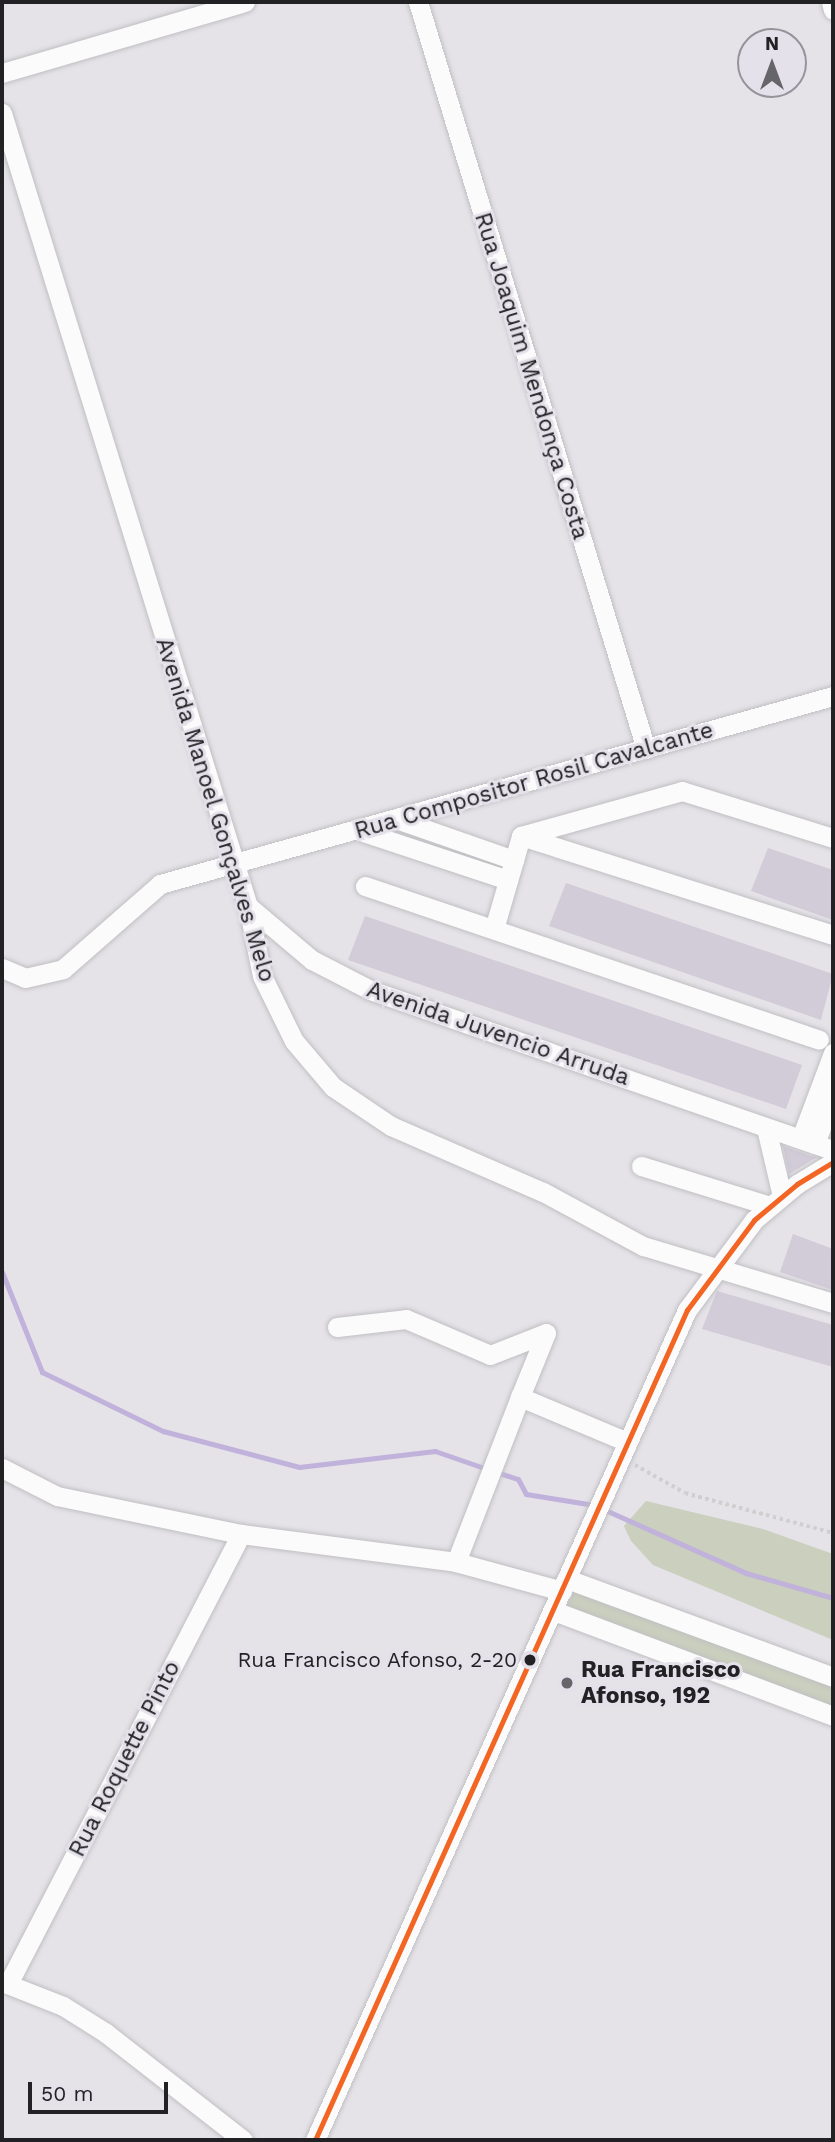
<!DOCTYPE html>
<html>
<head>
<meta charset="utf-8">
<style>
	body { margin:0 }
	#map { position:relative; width:835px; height:2142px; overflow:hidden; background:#e5e3e8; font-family:"Work Sans",sans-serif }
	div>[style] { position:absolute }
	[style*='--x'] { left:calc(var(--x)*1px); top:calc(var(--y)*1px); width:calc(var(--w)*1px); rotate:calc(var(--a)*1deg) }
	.green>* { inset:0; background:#cacfbe }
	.stream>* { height:5px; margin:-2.5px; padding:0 2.5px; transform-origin:2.5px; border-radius:2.5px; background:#c0b2db }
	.building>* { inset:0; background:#d1ccd8 }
	.path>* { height:3.5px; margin-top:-1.75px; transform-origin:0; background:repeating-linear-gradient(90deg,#cfcfd0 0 3.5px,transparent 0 7px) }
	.roads { filter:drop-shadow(0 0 2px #c0bfc2) drop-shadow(0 0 2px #c0bfc2) }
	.minor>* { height:19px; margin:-9.5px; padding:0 9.5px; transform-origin:9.5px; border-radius:9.5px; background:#fbfbfc }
	.bus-1>* { height:5px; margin:-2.5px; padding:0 2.5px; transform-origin:2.5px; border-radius:2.5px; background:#f26522 }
	.dots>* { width:19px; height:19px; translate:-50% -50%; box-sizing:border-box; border:4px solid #e4e1ea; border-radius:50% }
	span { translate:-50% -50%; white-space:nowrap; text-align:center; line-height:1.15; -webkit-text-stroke:6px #e4e1ea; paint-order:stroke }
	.bus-label { font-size:21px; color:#222124 }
	.right { translate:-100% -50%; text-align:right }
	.street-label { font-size:23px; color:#222124 }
	.poi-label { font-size:23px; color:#222124; font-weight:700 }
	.left { translate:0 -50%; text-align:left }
	.frame { position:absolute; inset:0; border:4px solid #222124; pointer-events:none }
	.north { position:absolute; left:737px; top:28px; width:70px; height:70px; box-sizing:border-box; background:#e4e1ea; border:2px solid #96949b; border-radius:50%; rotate:0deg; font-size:19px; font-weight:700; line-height:28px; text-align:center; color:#222124 }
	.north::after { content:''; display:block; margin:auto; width:24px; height:32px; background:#666569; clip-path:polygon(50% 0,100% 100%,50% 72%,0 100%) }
	.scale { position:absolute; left:28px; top:2082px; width:140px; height:32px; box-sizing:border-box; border:4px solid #222124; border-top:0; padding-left:9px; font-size:21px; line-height:24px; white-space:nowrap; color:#222124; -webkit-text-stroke:5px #e4e1ea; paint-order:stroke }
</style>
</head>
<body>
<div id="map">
	<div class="green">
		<i style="clip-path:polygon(646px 1501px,763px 1529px,833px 1554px,833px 1640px,653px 1565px,631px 1541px,624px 1526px)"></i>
		<i style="clip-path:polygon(574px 1591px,833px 1685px,833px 1707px,566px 1608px)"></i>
	</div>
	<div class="stream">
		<i style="--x:2;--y:1272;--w:108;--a:68.2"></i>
		<i style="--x:42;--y:1372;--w:135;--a:26"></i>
		<i style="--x:163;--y:1431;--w:141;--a:14.8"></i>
		<i style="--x:299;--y:1467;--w:137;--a:-6.7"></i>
		<i style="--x:435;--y:1451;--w:55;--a:19.1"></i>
		<i style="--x:496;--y:1472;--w:23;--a:18"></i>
		<i style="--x:518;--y:1479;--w:17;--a:62"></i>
		<i style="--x:526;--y:1494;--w:69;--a:9.2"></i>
		<i style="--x:603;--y:1509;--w:157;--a:24.1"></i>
		<i style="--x:746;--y:1573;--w:91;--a:16"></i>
	</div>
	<div class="building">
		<i style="clip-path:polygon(768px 848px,833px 870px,833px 920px,751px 891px)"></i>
		<i style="clip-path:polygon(566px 883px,833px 974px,821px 1020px,549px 926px)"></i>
		<i style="clip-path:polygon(365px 916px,802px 1065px,786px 1109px,348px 960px)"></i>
		<i style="clip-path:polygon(783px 1146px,811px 1156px,817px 1157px,789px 1174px)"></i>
		<i style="clip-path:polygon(793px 1234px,833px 1249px,833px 1290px,780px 1272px)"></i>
		<i style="clip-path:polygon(717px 1291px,833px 1325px,833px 1367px,702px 1329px)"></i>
	</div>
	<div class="path">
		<i style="--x:635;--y:1465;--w:57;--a:29.2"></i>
		<i style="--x:685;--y:1493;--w:153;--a:15.1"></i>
	</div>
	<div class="roads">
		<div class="minor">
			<i style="--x:418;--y:2;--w:781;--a:73.03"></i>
			<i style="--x:831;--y:2;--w:8;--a:76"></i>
			<i style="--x:2;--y:73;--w:253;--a:-16.3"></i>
			<i style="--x:2;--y:113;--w:830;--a:72.77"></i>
			<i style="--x:248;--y:906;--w:71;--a:78.7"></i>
			<i style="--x:262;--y:976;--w:72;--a:63.8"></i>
			<i style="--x:294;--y:1041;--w:60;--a:49.7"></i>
			<i style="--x:333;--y:1087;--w:70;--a:33.9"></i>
			<i style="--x:391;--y:1126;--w:166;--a:23.5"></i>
			<i style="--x:543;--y:1192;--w:114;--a:28.4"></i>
			<i style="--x:643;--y:1246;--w:198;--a:16.7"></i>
			<i style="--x:399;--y:820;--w:122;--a:19.2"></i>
			<i style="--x:360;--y:831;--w:156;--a:18.3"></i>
			<i style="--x:521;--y:836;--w:327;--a:17.6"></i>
			<i style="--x:365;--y:886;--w:479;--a:18.7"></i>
			<i style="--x:248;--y:906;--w:84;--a:40.2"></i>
			<i style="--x:312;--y:960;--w:65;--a:27.3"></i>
			<i style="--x:370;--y:990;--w:490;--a:19.1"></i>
			<i style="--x:494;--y:929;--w:97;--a:-73.8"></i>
			<i style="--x:521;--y:836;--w:167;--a:-15.6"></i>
			<i style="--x:682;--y:791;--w:158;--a:17.3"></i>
			<i style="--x:2;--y:968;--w:25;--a:23"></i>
			<i style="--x:25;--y:978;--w:39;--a:-13"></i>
			<i style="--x:63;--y:969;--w:129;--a:-41.2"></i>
			<i style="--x:160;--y:884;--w:699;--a:-15.61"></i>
			<i style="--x:766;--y:1128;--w:70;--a:76.8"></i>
			<i style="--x:801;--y:1138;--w:91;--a:-69.4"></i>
			<i style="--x:815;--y:1144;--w:52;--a:-69.8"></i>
			<i style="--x:641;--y:1166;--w:135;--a:17.2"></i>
			<i style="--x:337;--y:1327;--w:69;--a:-6.6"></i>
			<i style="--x:406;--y:1319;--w:91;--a:23.2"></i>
			<i style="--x:490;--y:1355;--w:60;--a:-21.4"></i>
			<i style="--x:546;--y:1333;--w:69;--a:112.1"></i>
			<i style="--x:2;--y:1468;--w:62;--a:27"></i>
			<i style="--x:57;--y:1496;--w:188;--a:11.7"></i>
			<i style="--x:241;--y:1534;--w:217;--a:7.4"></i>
			<i style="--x:456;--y:1562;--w:110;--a:15.3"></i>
			<i style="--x:456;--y:1562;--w:177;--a:-68.8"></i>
			<i style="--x:520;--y:1397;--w:114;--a:22.7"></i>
			<i style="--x:567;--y:1579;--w:283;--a:20.2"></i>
			<i style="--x:554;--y:1611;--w:298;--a:20.6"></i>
			<i style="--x:2;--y:1982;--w:66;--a:21.5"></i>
			<i style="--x:63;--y:2006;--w:51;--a:32.1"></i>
			<i style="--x:106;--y:2033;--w:174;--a:38"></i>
			<i style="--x:8;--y:1984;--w:507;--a:-62.63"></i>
			<i style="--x:315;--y:2140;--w:910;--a:-65.86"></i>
			<i style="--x:687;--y:1310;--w:112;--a:-53.3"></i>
			<i style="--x:754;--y:1220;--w:56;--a:-39.9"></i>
			<i style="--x:797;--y:1184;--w:42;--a:-31.4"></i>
		</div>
	</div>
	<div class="bus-1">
		<i style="--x:315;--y:2140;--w:910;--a:-65.86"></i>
		<i style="--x:687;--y:1310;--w:112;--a:-53.3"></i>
		<i style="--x:754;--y:1220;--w:56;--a:-39.9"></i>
		<i style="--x:797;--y:1184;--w:42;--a:-31.4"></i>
	</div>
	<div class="dots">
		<i style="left:530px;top:1660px;background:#222124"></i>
		<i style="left:567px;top:1683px;background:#666569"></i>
	</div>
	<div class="bus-label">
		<span class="right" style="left:517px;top:1660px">Rua Francisco Afonso, 2-20</span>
	</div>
	<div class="street-label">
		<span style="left:531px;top:376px;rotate:73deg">Rua Joaquim Mendonça Costa</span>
		<span style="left:534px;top:781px;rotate:-16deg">Rua Compositor Rosil Cavalcante</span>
		<span style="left:215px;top:810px;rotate:73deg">Avenida Manoel Gonçalves Melo</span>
		<span style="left:498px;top:1034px;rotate:19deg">Avenida Juvencio Arruda</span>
		<span style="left:125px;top:1759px;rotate:-63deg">Rua Roquette Pinto</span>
	</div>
	<div class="poi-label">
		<span class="left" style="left:581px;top:1683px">Rua Francisco<br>Afonso, 192</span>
	</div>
	<div class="frame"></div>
	<div class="north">N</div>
	<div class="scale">50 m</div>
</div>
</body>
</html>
